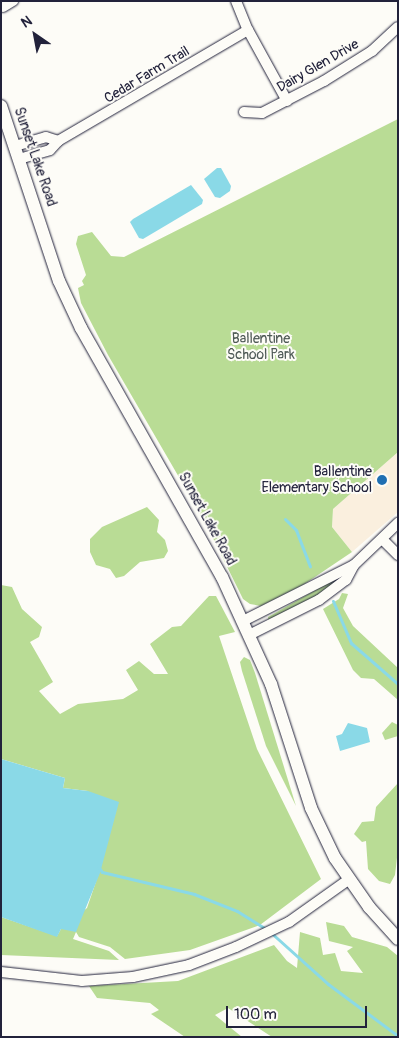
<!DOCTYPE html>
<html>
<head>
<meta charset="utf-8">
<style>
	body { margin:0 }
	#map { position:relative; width:399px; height:1038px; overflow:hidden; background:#fdfcf7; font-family:Pangolin,sans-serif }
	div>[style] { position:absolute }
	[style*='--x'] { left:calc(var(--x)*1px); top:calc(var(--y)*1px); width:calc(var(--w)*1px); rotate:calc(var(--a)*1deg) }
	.built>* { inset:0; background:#faefde }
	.green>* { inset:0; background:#b9dc95 }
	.water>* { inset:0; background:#8ad9e7 }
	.stream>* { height:3px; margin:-1.5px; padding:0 1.5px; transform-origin:1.5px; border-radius:1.5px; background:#8ad9e7 }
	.roads { filter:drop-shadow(0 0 1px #22223b) drop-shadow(0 0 1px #22223b) }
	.minor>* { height:10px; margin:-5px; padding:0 5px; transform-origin:5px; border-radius:5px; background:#fdfcf7 }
	.major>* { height:12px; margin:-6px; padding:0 6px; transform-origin:6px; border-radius:6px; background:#fdfcf7 }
	.dots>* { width:14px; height:14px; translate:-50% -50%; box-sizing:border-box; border:2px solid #fdfcf7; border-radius:50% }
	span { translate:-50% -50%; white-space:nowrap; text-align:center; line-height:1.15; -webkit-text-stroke:4px #fdfcf7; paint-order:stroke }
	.street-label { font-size:14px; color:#22223b }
	.park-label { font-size:14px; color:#4f5a56 }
	.poi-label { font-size:14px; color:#22223b }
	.right { translate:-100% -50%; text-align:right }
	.frame { position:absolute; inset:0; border:2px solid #22223b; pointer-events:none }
	.north { position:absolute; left:10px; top:10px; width:50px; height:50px; -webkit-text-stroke:4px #fdfcf7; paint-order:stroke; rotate:327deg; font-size:14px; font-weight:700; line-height:20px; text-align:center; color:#22223b }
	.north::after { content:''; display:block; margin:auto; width:18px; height:22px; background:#22223b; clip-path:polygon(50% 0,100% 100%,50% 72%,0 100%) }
	.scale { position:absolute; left:226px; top:1006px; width:141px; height:22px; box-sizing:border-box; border:2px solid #22223b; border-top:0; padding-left:6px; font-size:15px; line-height:18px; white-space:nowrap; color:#22223b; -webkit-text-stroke:4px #fdfcf7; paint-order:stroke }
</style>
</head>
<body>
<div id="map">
	<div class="built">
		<i style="clip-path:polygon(398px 452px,398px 512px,352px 552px,332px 527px,333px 509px)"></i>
	</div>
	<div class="green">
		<i style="clip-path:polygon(398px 119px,398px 452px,333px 509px,332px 527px,352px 552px,303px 585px,261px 606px,250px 604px,243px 599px,205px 522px,108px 355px,81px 303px,78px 288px,84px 285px,82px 281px,86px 275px,76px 244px,78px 236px,92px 232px,111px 256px,124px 257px)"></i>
		<i style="clip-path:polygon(147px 507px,159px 520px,157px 532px,165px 540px,168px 551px,164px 558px,140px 562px,124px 576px,116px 578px,110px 569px,96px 565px,90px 552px,90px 539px,102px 527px)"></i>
		<i style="clip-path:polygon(342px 575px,324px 592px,268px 621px,268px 617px)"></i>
		<i style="clip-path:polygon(1px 585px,12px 587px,22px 609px,42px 627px,39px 637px,30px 642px,53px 682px,39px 691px,60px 714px,78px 704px,123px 699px,138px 690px,126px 670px,139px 661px,154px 674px,168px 674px,150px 644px,172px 627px,181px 626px,209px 596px,216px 596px,235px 632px,219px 636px,257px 749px,321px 879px,260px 925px,190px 950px,125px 959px,110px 947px,79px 937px,76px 932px,73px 939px,109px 951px,119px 960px,1px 955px,1px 917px,57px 936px,61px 929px,87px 908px,101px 867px,88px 791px,63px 788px,65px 778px,1px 759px)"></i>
		<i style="clip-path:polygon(342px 593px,348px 594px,343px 608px,353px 626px,398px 668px,398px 700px,374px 679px,361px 678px,353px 670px,323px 609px,339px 599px)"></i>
		<i style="clip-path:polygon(244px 657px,250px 660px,255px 673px,296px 806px,266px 746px,242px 671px,240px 662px)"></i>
		<i style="clip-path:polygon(392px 722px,398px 725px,398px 736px,385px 740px,382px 733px)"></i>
		<i style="clip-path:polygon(398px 783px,398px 849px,395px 875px,390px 884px,379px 881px,368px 869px,366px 841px,362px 842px,354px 834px,362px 822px,374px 821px,376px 807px)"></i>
		<i style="clip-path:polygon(326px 922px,344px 926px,352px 937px,387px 947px,398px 956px,398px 1037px,272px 1037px,228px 1008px,215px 1015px,242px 1037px,185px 1037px,151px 1014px,159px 1010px,150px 1003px,97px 998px,89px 986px,178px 981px,274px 945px,287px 961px,297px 968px,300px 932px,320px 938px,323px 955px,335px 953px,341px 971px,363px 973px,347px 951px,353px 947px,329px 941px)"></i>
	</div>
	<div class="water">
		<i style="clip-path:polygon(217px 168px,221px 168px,231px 186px,230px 191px,220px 198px,215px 197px,204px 179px)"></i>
		<i style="clip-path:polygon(191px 185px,203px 200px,202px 204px,143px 239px,139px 238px,130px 222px,133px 219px)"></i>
		<i style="clip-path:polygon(348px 723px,367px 728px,370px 742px,340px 751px,336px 736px,342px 734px)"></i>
		<i style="clip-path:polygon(1px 759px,65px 778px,63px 788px,88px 791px,119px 802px,100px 873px,76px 932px,61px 929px,57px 937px,1px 917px)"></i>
	</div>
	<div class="stream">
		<i style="--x:285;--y:519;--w:16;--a:45"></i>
		<i style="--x:296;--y:530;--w:39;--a:69"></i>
		<i style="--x:333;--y:601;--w:46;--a:66.8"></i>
		<i style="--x:351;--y:643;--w:62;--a:41.1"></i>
		<i style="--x:98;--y:866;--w:7;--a:56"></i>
		<i style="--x:102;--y:872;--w:95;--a:13.4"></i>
		<i style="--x:194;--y:894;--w:46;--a:21.6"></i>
		<i style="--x:237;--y:911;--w:36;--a:32"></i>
		<i style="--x:268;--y:930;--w:81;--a:42"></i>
		<i style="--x:328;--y:984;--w:87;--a:36.6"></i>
	</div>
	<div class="roads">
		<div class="minor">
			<i style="--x:236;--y:1;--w:31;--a:68"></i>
			<i style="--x:248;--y:30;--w:81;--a:61.2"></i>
			<i style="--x:3;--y:7;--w:12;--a:-31"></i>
			<i style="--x:244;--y:112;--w:18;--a:3"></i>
			<i style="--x:262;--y:113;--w:70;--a:-27.3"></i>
			<i style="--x:324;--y:81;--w:57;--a:-32"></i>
			<i style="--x:372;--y:51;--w:35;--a:-43"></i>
			<i style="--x:15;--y:146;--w:32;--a:-16"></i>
			<i style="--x:46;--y:137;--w:13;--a:18"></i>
			<i style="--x:19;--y:159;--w:32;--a:-16"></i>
			<i style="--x:50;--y:150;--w:12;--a:-48"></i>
			<i style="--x:58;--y:141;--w:220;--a:-30.3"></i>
			<i style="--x:382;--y:539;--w:23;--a:45"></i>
			<i style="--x:243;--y:621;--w:124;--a:-26.8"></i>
			<i style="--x:354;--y:565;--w:61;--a:-43.7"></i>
			<i style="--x:249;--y:635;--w:78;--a:-26.6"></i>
			<i style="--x:319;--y:600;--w:34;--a:-37"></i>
			<i style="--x:346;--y:580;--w:17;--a:-62"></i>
			<i style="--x:1;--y:972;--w:81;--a:6.3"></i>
			<i style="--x:82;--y:981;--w:51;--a:-4.5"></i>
			<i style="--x:133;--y:977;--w:57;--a:-12.1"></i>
			<i style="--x:189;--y:965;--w:50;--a:-21"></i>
			<i style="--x:236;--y:947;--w:59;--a:-25.3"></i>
			<i style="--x:289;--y:922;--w:72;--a:-35.4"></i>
		</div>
		<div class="major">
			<i style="--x:1;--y:106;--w:184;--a:71.7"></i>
			<i style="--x:59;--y:281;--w:52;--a:64.9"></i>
			<i style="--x:81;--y:328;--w:286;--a:60.5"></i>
			<i style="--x:222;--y:577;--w:118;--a:65.4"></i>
			<i style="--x:271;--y:684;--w:130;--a:72.1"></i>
			<i style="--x:311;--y:808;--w:55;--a:64.4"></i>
			<i style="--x:335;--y:858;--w:60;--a:55.2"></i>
			<i style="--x:369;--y:907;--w:43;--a:47.8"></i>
		</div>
	</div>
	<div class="dots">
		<i style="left:382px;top:480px;background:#1f6fb2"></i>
	</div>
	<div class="street-label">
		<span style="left:318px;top:66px;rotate:-30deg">Dairy Glen Drive</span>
		<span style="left:147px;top:75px;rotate:-31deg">Cedar Farm Trail</span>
		<span style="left:35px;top:157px;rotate:71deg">Sunset Lake Road</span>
		<span style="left:207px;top:519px;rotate:61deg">Sunset Lake Road</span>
	</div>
	<div class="park-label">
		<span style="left:261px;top:347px">Ballentine<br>School Park</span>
	</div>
	<div class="poi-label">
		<span class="right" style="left:372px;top:480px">Ballentine<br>Elementary School</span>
	</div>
	<div class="frame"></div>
	<div class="north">N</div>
	<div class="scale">100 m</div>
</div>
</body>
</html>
